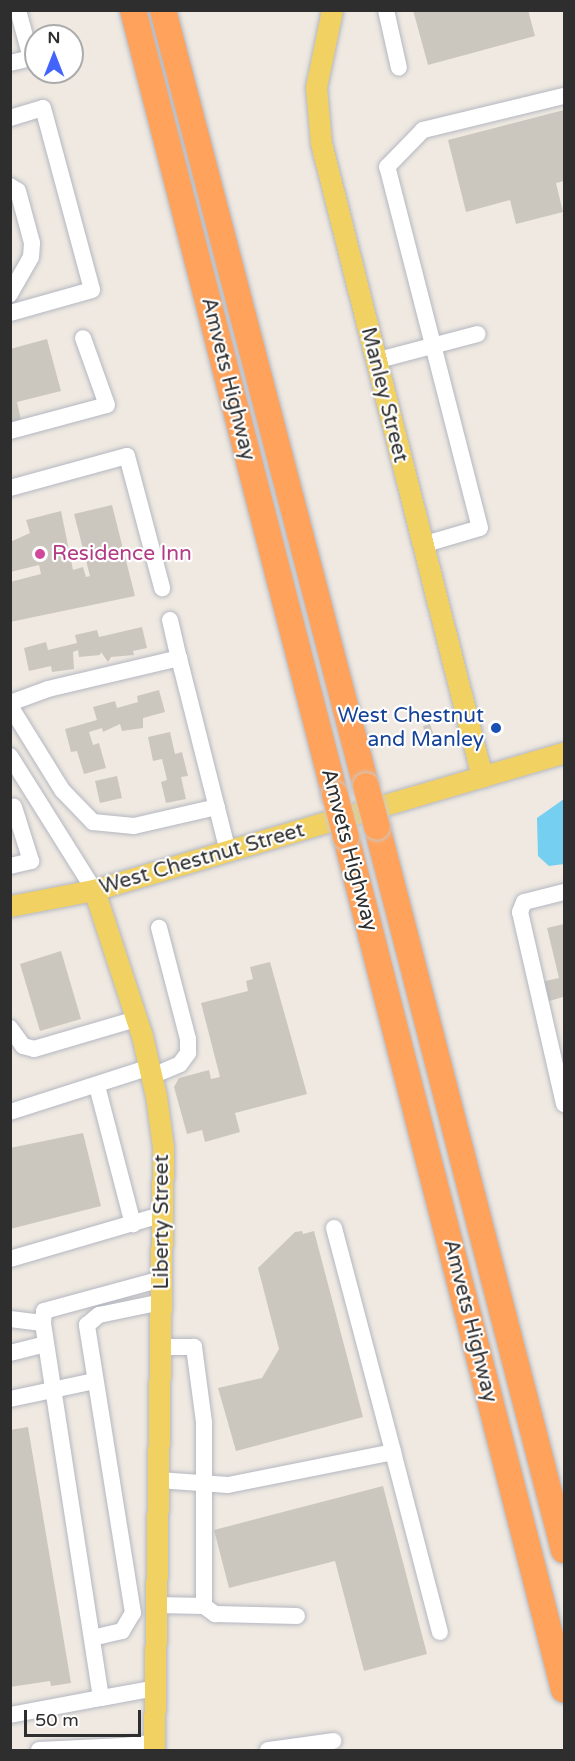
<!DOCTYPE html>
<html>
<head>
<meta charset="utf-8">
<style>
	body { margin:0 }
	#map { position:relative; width:575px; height:1761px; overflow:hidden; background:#efe9e1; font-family:"Varela Round",sans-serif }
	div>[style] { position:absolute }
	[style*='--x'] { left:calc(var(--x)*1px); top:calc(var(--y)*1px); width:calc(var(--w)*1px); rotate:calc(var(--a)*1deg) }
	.water>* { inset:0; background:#75cff0 }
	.building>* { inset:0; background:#cbc7bf }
	.roads { filter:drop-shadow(0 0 2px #b4b7c1) drop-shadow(0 0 2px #b4b7c1) }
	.minor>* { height:16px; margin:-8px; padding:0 8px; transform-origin:8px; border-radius:8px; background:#fff }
	.major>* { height:21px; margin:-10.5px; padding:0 10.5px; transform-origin:10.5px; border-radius:10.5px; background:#f2d163 }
	.highway>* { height:26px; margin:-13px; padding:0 13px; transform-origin:13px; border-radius:13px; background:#ffa35c }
	.bridges { filter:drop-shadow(0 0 2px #c9c9c9) drop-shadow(0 0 2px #c9c9c9) }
	.highway-bridge>* { height:26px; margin:-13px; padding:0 13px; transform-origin:13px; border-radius:13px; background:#ffa35c }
	.dots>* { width:16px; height:16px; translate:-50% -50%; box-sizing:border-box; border:3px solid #fff; border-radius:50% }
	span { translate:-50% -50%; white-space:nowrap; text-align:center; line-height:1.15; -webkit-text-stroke:4.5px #fff; paint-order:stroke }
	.street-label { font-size:21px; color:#2e2e2e }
	.hotel-label { font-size:21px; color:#b23c85 }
	.left { translate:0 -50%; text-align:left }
	.transit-label { font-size:21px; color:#164399 }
	.right { translate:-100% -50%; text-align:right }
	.frame { position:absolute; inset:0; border:12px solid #2e2e2e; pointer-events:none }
	.north { position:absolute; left:24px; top:24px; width:60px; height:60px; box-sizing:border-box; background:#fff; border:2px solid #ababab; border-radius:50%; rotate:0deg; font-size:16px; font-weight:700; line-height:24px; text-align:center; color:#2e2e2e }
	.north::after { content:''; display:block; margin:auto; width:21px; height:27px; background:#4264fb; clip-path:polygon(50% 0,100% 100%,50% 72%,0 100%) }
	.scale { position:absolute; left:24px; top:1710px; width:117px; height:27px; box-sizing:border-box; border:3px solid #2e2e2e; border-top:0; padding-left:8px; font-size:18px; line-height:21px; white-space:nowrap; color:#2e2e2e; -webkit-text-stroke:4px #fff; paint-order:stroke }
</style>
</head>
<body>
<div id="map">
	<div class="water">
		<i style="clip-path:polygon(564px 799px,564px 864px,549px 866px,538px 856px,537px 818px)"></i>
	</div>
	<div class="building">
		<i style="clip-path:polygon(413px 10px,528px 10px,535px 36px,428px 65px)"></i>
		<i style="clip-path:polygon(564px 110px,564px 181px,556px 183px,563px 212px,516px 224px,510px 200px,466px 212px,448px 140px)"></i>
		<i style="clip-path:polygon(47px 339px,61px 391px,17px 402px,21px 420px,10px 423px,10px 349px)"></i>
		<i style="clip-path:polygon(112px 505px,135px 596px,10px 622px,10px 582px,41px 574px,39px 565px,10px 572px,10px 542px,30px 533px,26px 520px,61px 511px,73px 570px,83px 567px,86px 577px,90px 576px,74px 514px)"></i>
		<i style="clip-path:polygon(142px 627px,147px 648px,133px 651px,134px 655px,111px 657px,108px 662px,101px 652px,100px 655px,79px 657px,78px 650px,73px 652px,74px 669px,52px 672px,51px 666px,29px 671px,24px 648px,46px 642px,48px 650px,77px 643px,75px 635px,97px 630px,99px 637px)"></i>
		<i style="clip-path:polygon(159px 690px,165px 712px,143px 718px,143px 728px,122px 731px,120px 724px,103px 732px,102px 728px,89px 732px,93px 745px,99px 743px,106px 768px,84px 774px,77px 751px,71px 752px,65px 729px,97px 720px,93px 707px,115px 701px,117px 708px,138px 702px,137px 696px)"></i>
		<i style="clip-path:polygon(430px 724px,434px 736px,426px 739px,423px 726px)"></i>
		<i style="clip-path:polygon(170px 732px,175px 754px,182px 752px,188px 776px,181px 777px,186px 799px,166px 803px,161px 782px,167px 780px,162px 759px,153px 761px,148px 737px)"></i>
		<i style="clip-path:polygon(117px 776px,122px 798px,100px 803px,95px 781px)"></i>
		<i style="clip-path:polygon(564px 924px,564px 1002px,563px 997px,546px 1002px,541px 982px,559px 978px,547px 928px)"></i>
		<i style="clip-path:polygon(61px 951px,81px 1019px,40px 1031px,20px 964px)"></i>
		<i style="clip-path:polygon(270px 962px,307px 1094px,235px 1113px,240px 1132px,205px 1142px,202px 1130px,187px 1134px,174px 1087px,179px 1078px,209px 1070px,211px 1079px,220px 1077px,201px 1003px,248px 991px,246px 981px,253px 979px,250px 967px)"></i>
		<i style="clip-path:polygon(83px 1133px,101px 1206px,10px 1229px,10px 1148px)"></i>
		<i style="clip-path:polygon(302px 1231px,303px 1234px,314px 1231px,363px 1417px,236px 1451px,218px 1388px,262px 1378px,279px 1349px,258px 1268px,295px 1232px)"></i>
		<i style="clip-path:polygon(28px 1427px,71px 1683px,51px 1686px,50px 1681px,10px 1687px,10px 1430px)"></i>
		<i style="clip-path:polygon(383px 1486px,427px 1654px,364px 1671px,335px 1561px,229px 1588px,214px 1530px)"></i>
	</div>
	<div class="roads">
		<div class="minor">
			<i style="--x:386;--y:10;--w:59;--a:77.4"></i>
			<i style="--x:10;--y:63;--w:22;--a:-13"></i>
			<i style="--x:31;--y:58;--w:50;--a:-105.2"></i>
			<i style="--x:10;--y:118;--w:34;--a:-17"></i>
			<i style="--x:43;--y:108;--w:188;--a:74.9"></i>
			<i style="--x:92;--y:290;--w:85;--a:164.3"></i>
			<i style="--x:10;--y:186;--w:9;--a:32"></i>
			<i style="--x:18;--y:191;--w:54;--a:74.9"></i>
			<i style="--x:32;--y:243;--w:14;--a:94"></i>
			<i style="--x:31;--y:257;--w:43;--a:119.6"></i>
			<i style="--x:375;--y:361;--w:106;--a:-14.7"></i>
			<i style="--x:10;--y:431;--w:100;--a:-15"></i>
			<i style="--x:107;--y:405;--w:71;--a:-109.7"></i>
			<i style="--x:10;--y:488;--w:121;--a:-15.3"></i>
			<i style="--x:127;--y:456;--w:137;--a:75.1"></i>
			<i style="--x:422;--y:545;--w:60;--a:-16.3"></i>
			<i style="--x:480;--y:528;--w:373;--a:-104.4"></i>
			<i style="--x:387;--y:167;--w:52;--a:-45.8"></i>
			<i style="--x:423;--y:130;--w:145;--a:-13.6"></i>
			<i style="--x:170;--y:620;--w:39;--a:77"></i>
			<i style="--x:10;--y:703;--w:40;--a:-20.2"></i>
			<i style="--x:48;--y:689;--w:135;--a:-13.3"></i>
			<i style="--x:179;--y:658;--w:200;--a:75.8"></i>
			<i style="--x:10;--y:706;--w:99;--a:58.2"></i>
			<i style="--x:62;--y:790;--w:45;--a:45.9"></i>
			<i style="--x:93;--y:822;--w:41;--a:5.6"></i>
			<i style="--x:134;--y:826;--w:85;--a:-12.9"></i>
			<i style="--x:10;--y:756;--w:158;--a:57.9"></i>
			<i style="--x:10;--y:866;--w:22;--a:-13"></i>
			<i style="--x:31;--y:861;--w:57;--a:-107.5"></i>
			<i style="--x:564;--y:892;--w:41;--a:166"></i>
			<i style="--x:524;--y:902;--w:11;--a:112"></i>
			<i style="--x:520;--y:912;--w:197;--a:77.1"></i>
			<i style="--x:10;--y:1028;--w:22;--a:54"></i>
			<i style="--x:23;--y:1046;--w:11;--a:15"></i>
			<i style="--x:34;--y:1049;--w:106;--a:-16.4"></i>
			<i style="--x:152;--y:1076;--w:30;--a:-23"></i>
			<i style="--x:180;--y:1064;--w:14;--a:-54"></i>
			<i style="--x:188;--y:1053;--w:14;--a:-90"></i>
			<i style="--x:188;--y:1039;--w:115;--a:-104.6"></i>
			<i style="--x:97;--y:1086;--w:143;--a:75.4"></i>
			<i style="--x:10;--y:1112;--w:147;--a:-17.8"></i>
			<i style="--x:334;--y:1228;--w:232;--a:75.2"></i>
			<i style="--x:10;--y:1259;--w:160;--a:-16.3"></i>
			<i style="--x:10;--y:1319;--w:33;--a:7"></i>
			<i style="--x:10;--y:1353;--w:37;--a:-14"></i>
			<i style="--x:10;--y:1399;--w:87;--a:-12"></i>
			<i style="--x:159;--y:1480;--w:69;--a:4.1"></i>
			<i style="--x:228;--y:1485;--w:168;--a:-11.3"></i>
			<i style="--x:393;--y:1452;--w:186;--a:75.4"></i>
			<i style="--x:157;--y:1605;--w:47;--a:1.2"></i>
			<i style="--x:204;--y:1606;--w:184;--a:-90"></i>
			<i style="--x:204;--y:1422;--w:76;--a:-97.6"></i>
			<i style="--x:194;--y:1347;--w:33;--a:180"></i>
			<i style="--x:204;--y:1606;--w:14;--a:36"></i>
			<i style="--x:215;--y:1614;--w:82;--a:1.4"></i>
			<i style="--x:92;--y:1638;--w:31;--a:-13"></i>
			<i style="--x:122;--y:1631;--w:21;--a:-59"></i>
			<i style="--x:133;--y:1613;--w:292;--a:-99.1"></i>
			<i style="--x:87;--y:1325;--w:16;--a:-40"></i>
			<i style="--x:99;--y:1315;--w:64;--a:-11.7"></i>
			<i style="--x:156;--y:1688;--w:56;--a:169.7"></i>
			<i style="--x:101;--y:1698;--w:379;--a:-98.8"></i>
			<i style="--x:43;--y:1323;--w:12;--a:-85"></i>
			<i style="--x:44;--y:1311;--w:122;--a:-15.2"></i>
			<i style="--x:10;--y:1715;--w:93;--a:-10.6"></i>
			<i style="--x:123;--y:1746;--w:31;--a:-6"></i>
			<i style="--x:39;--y:1750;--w:84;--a:-2.7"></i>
			<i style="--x:123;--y:1746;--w:4;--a:90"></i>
			<i style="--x:268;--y:1750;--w:66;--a:-7.9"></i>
		</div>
		<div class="major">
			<i style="--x:332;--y:10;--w:79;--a:101.7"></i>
			<i style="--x:316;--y:87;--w:56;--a:84.9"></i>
			<i style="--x:321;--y:143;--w:654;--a:75.75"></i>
			<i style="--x:94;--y:890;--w:154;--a:71.8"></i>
			<i style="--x:142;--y:1036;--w:62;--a:76.9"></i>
			<i style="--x:156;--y:1096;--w:51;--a:82.2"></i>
			<i style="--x:163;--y:1147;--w:603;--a:90.86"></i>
			<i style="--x:10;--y:906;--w:86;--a:-10.8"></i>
			<i style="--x:94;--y:890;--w:490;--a:-16.3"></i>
		</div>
		<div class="highway">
			<i style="--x:133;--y:10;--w:811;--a:75.57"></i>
			<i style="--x:163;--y:10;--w:802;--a:75.34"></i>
			<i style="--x:377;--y:827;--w:747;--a:75.5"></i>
			<i style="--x:346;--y:837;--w:880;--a:75.66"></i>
		</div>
	</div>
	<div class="bridges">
		<div class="highway-bridge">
			<i style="--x:366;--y:786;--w:42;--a:75"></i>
			<i style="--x:335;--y:795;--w:43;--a:75.3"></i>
		</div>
	</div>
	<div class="dots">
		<i style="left:40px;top:554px;background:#d1479c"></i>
		<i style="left:496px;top:728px;background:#1a4fb4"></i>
	</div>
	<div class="street-label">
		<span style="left:228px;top:379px;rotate:76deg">Amvets Highway</span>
		<span style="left:384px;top:395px;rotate:76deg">Manley Street</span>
		<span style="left:349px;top:850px;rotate:75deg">Amvets Highway</span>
		<span style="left:202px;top:859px;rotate:-16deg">West Chestnut Street</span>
		<span style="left:162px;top:1222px;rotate:-90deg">Liberty Street</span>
		<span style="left:470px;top:1321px;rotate:76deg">Amvets Highway</span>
	</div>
	<div class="hotel-label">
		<span class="left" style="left:52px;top:554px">Residence Inn</span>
	</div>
	<div class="transit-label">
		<span class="right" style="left:484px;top:728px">West Chestnut<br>and Manley</span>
	</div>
	<div class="frame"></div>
	<div class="north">N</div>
	<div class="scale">50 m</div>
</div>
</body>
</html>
